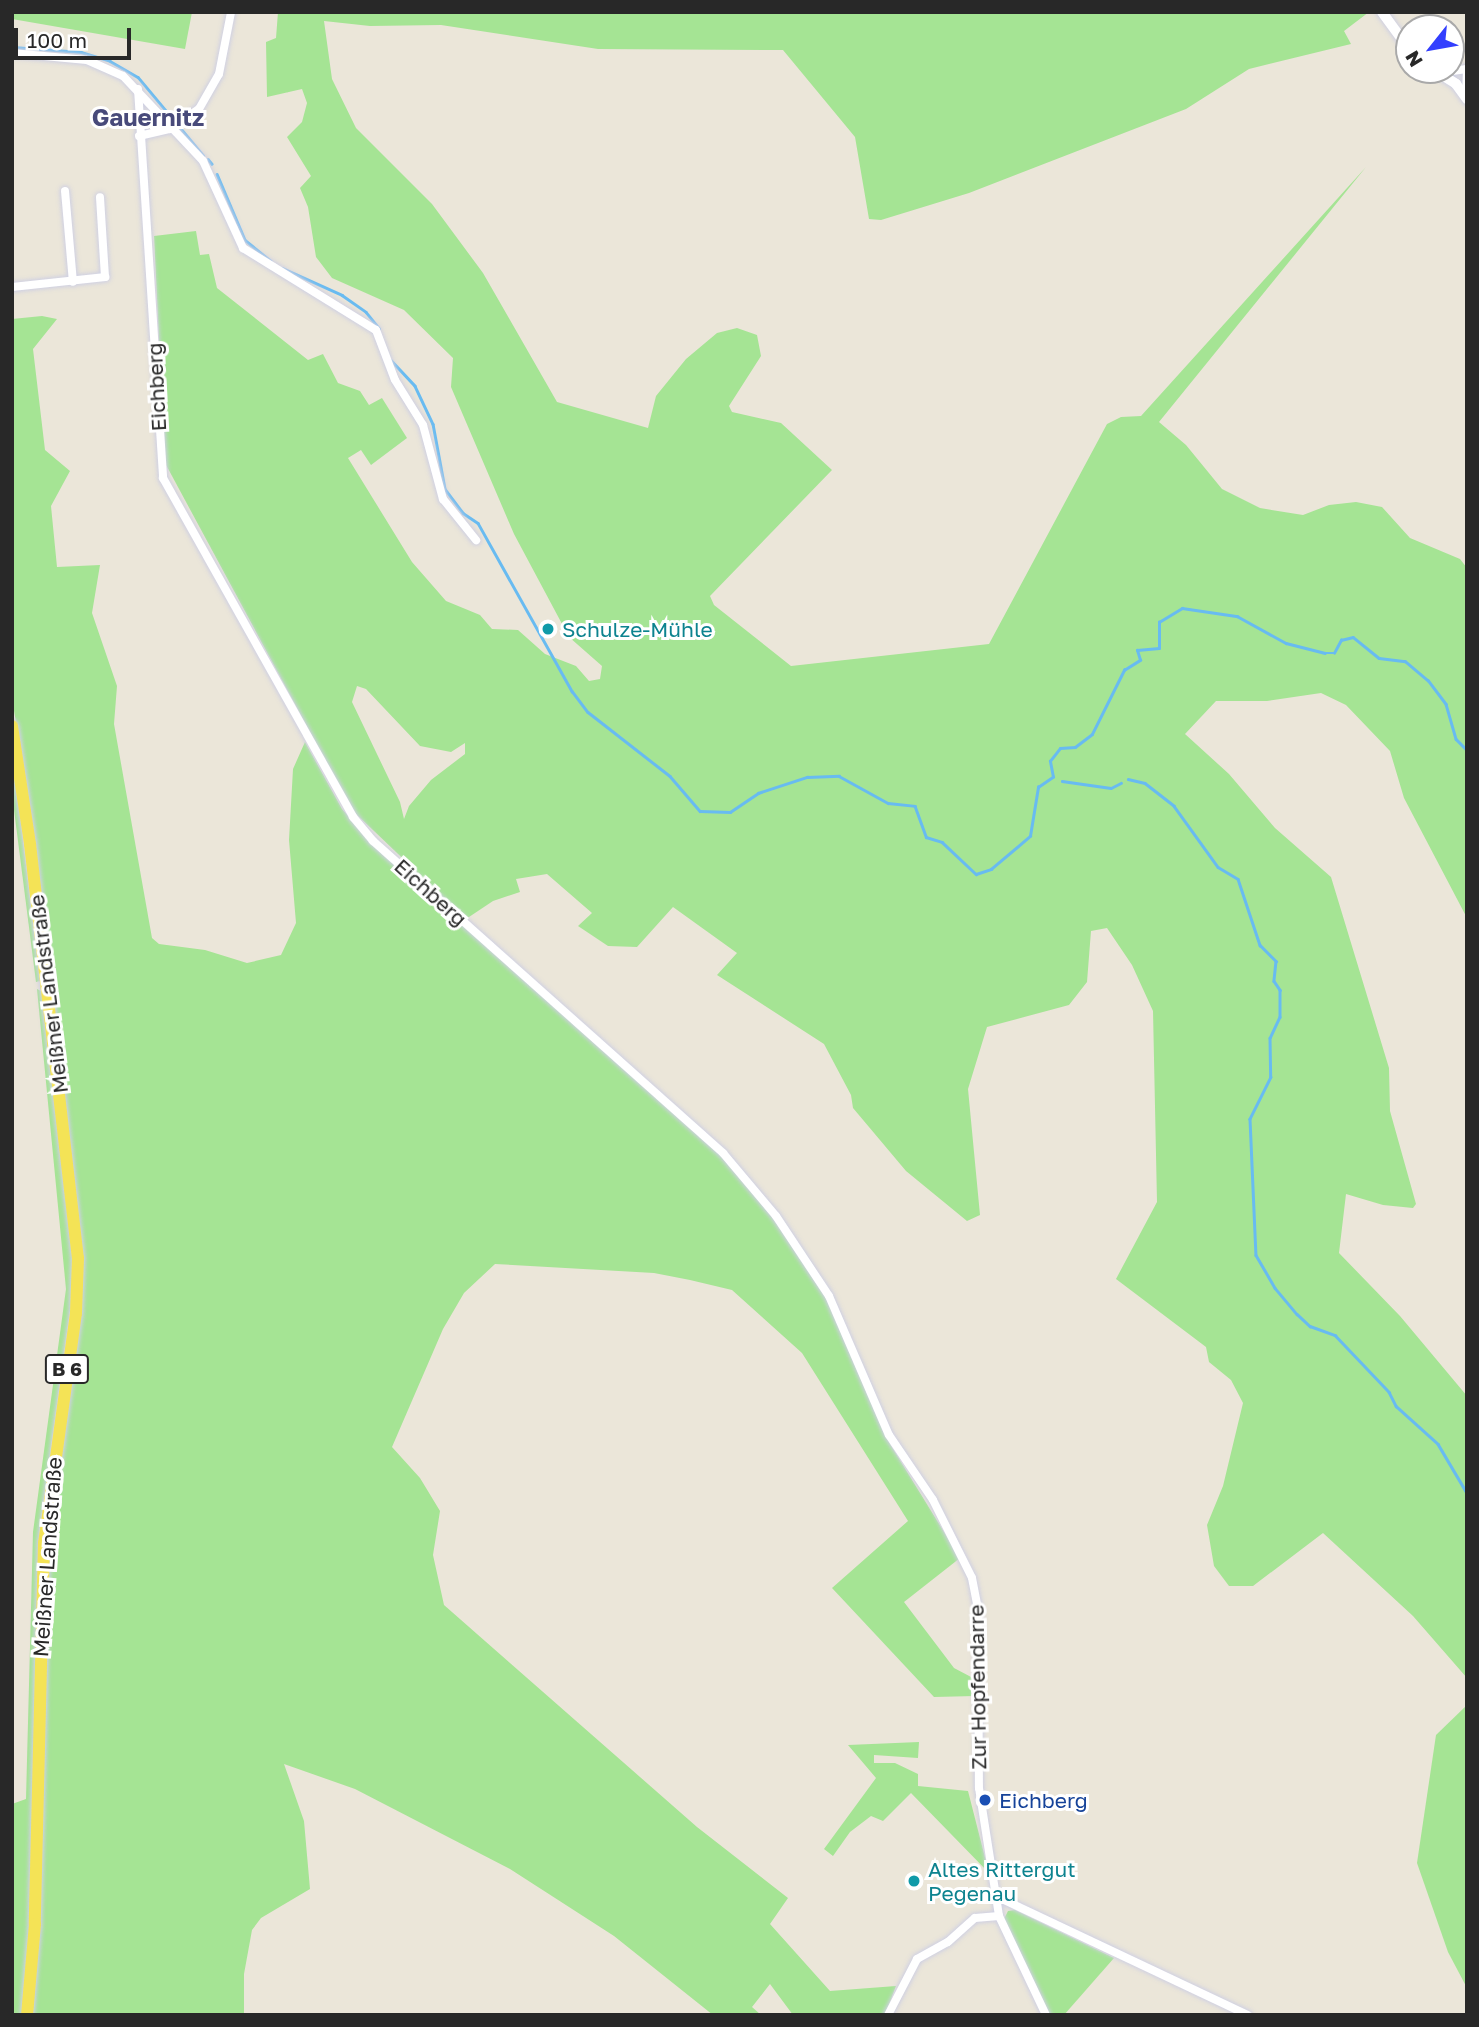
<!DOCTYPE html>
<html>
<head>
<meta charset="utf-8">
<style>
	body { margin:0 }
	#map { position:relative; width:1479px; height:2027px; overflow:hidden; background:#ebe6d9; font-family:"Golos Text",sans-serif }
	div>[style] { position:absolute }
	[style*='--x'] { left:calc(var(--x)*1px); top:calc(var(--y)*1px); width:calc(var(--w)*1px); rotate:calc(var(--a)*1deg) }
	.green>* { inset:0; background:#a5e494 }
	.stream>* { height:2.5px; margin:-1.25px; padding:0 1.25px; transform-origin:1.25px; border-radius:1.25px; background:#68bbf1 }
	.roads { filter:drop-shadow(0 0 2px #cfd0e2) drop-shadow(0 0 2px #cfd0e2) }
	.minor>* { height:8px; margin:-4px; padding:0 4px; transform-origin:4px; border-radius:4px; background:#fff }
	.tertiary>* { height:10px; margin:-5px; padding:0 5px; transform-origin:5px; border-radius:5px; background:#fff }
	.primary>* { height:12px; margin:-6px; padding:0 6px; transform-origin:6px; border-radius:6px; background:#f4e356 }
	.dots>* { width:19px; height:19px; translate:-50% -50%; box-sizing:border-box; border:4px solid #fff; border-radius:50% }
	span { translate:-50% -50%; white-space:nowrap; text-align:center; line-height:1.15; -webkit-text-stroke:6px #fff; paint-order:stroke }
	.shield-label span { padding:2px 5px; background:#fff; border:2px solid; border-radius:5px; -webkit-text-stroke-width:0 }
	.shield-label { font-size:19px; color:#282828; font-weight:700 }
	.street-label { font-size:21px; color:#282828 }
	.culture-label { font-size:21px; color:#0d838f }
	.left { translate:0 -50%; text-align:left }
	.transit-label { font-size:21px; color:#164399 }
	.quarter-label { font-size:24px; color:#484a7a; font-weight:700 }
	.frame { position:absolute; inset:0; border:14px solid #282828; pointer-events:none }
	.north { position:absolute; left:1395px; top:14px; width:70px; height:70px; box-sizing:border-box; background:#fff; border:2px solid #a9a9a9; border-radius:50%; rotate:239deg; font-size:19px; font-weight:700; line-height:28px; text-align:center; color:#282828 }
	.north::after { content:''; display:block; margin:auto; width:24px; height:32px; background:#333ffe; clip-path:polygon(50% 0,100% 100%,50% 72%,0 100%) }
	.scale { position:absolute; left:14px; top:28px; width:117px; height:32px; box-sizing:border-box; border:4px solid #282828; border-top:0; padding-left:9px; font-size:21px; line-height:24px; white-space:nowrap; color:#282828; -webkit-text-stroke:5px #fff; paint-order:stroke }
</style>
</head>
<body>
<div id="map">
	<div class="green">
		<i style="clip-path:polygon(12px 12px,192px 12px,185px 49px,12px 19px)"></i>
		<i style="clip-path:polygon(evenodd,278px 12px,1369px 12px,1344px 31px,1351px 44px,1249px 69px,1186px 109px,969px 193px,881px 220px,869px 219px,855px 137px,783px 50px,598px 49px,441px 25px,370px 26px,324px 21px,332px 79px,356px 128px,432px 204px,483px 273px,557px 402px,648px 428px,656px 396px,686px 359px,717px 333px,737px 328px,757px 335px,761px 356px,729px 406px,732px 412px,781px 423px,832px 470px,710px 596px,714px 605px,791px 666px,989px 644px,1107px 424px,1121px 417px,1141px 416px,1366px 167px,1159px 422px,1186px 445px,1222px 489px,1260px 508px,1303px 515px,1329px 505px,1356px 502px,1382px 507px,1410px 538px,1460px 559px,1467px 568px,1467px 918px,1404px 798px,1390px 751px,1346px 705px,1321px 693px,1267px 701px,1216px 701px,1185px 734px,1229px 774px,1275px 828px,1331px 877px,1389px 1068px,1390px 1111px,1416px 1204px,1413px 1208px,1383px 1205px,1346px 1194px,1339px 1253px,1400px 1316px,1467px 1396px,1467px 1678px,1413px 1616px,1323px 1533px,1253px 1586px,1229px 1586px,1214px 1566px,1207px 1525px,1223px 1486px,1243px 1403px,1231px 1380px,1209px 1362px,1206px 1347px,1116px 1279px,1157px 1202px,1153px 1011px,1132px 965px,1107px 928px,1091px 931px,1087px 982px,1069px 1005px,987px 1027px,968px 1089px,980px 1215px,967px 1221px,906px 1171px,853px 1108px,851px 1095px,824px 1044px,717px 975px,737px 953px,673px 907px,637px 947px,608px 946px,578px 926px,592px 913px,547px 874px,516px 879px,520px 892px,493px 901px,466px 919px,352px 810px,165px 463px,154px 236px,196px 231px,200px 255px,209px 254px,217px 288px,308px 360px,323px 354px,338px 383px,360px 391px,369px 405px,382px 398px,407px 438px,371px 465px,361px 450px,348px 458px,412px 562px,446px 601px,480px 615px,492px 629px,518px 630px,545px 654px,576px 666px,589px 681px,600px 679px,602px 666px,569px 637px,514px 534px,451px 387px,453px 358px,404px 310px,332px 278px,316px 257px,308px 207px,300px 188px,311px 176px,287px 137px,302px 122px,307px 103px,302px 89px,267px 97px,266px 42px,276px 38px,278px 12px,357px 686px,366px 689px,420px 746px,451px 752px,465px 743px,465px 754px,431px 780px,409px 806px,404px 819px,400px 802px,352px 702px,357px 686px)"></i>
		<i style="clip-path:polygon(42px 316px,57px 319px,33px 349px,45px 450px,70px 471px,51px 506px,57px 567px,100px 565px,92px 613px,117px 686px,114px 724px,152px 938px,159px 944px,205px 950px,247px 963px,281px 955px,296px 923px,289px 840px,293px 769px,305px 742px,342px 809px,378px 850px,714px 1148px,742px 1179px,805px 1260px,834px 1312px,890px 1444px,960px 1558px,904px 1602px,954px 1668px,973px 1678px,975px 1696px,934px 1697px,832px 1588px,908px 1521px,802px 1353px,732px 1290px,690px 1280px,654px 1273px,495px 1264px,464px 1293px,443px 1329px,392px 1447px,420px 1478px,440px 1511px,433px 1555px,444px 1605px,697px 1827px,788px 1898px,770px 1924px,830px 1991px,896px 1986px,885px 2015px,793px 2015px,770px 1984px,752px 2007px,761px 2015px,713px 2015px,614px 1936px,510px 1869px,355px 1789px,284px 1764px,304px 1821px,310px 1889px,261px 1918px,252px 1930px,244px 1974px,244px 2015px,31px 2015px,48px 1533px,80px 1318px,28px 793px,12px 699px,12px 319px)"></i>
		<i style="clip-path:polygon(12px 750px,40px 981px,36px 982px,12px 794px)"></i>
		<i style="clip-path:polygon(37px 989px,43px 992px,72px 1256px,72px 1296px,39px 1533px,31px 1924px,23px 2015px,12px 2015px,12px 1804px,26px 1799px,33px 1532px,66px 1289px)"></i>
		<i style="clip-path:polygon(1467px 1705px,1467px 1988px,1448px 1952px,1417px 1863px,1436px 1735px)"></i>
		<i style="clip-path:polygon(919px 1742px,918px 1758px,874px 1755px,874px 1763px,895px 1763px,918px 1774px,918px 1786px,968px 1791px,989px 1873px,911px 1793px,883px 1821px,871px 1816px,850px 1832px,833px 1856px,824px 1849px,876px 1778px,848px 1745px)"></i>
		<i style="clip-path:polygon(1015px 1910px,1114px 1958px,1064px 2015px,1049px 2015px,1003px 1921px,1008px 1911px)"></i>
	</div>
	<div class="stream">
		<i style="--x:12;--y:47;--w:69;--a:4.1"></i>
		<i style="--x:81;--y:52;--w:30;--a:17"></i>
		<i style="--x:110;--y:61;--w:32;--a:30"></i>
		<i style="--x:138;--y:77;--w:102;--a:50.2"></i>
		<i style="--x:208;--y:159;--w:6;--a:51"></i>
		<i style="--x:217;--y:174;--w:72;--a:67"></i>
		<i style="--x:245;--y:240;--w:33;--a:39"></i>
		<i style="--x:282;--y:268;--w:66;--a:24.2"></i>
		<i style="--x:342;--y:295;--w:29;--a:35"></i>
		<i style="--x:366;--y:312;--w:21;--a:51"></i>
		<i style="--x:391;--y:360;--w:35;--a:47"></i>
		<i style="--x:415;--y:386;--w:42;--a:64.7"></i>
		<i style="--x:433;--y:424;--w:66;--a:79.5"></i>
		<i style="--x:445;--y:489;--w:30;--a:53"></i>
		<i style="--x:463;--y:513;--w:18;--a:34"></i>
		<i style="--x:478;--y:523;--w:193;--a:60.8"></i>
		<i style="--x:572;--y:691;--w:26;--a:53"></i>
		<i style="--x:588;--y:712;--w:104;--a:38"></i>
		<i style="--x:670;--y:776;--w:46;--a:49.4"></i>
		<i style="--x:700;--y:811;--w:30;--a:2"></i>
		<i style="--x:730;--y:812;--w:34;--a:-34"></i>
		<i style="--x:758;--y:793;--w:52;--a:-18.1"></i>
		<i style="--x:807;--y:777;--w:32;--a:-2"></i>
		<i style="--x:839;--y:776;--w:56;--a:28.9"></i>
		<i style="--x:888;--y:803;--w:27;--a:6"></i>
		<i style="--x:915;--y:806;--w:33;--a:70"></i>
		<i style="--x:926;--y:837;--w:17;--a:17"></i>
		<i style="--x:942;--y:842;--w:47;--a:43.3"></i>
		<i style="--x:976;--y:874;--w:16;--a:-18"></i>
		<i style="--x:991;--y:869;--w:51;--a:-40.2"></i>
		<i style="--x:1030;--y:836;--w:50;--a:-80.7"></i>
		<i style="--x:1038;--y:787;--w:18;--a:-34"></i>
		<i style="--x:1053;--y:777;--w:16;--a:-101"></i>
		<i style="--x:1050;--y:761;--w:16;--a:-52"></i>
		<i style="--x:1060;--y:748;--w:15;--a:-4"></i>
		<i style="--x:1075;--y:747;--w:21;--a:-37"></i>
		<i style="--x:1092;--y:734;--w:72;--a:-63.4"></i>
		<i style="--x:1124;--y:670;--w:19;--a:-32"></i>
		<i style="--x:1140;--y:660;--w:10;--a:-107"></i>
		<i style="--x:1137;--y:650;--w:22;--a:-5"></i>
		<i style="--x:1159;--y:648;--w:26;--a:-90"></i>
		<i style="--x:1159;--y:622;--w:27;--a:-31"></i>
		<i style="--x:1182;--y:608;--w:56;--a:8.3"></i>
		<i style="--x:1237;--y:616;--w:56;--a:28.9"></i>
		<i style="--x:1286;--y:643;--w:40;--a:14.4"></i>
		<i style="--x:1325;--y:653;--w:9;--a:0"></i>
		<i style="--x:1334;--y:653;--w:15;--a:-62"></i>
		<i style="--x:1341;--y:640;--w:12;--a:-14"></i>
		<i style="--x:1353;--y:637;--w:33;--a:39"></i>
		<i style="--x:1379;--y:658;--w:26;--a:7"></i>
		<i style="--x:1405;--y:661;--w:30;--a:40"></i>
		<i style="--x:1428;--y:680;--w:30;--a:53"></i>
		<i style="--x:1446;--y:704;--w:36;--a:74"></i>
		<i style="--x:1456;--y:739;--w:16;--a:45"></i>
		<i style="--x:1128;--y:779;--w:17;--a:13"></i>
		<i style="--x:1145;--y:783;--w:37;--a:38"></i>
		<i style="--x:1174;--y:806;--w:75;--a:54.2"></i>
		<i style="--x:1218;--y:867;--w:23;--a:31"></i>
		<i style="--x:1238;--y:879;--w:70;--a:71.6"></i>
		<i style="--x:1260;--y:945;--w:23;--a:45"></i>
		<i style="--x:1276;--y:961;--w:20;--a:96"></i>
		<i style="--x:1274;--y:981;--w:11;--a:56"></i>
		<i style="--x:1280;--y:990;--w:27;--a:90"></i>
		<i style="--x:1280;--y:1017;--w:23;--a:115"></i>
		<i style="--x:1270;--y:1038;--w:39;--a:89"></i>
		<i style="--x:1271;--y:1077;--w:47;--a:116.6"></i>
		<i style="--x:1250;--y:1119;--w:136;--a:87.5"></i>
		<i style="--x:1256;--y:1255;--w:38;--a:60"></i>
		<i style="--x:1275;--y:1288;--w:34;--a:50"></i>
		<i style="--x:1297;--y:1314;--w:18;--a:43"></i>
		<i style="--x:1310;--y:1326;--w:27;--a:20"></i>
		<i style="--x:1335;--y:1335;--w:79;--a:46.5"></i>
		<i style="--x:1389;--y:1392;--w:16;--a:63"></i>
		<i style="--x:1396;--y:1406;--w:57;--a:42.1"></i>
		<i style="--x:1438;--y:1444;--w:57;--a:59.4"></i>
		<i style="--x:1062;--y:781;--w:49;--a:8.1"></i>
		<i style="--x:1111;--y:788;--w:11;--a:-27"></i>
	</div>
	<div class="roads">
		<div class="minor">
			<i style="--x:12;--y:53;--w:75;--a:5.3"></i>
			<i style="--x:87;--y:60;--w:39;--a:24"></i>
			<i style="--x:123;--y:76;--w:117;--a:46.7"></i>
			<i style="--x:203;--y:161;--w:96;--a:65.3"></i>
			<i style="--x:243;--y:248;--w:156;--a:31.7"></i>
			<i style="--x:376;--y:330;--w:53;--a:69.2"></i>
			<i style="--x:395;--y:380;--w:53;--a:58.1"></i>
			<i style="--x:423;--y:425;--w:77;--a:74.9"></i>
			<i style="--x:443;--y:499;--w:53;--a:51.2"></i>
			<i style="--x:1438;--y:73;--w:29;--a:-8"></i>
			<i style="--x:138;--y:89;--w:390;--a:86.3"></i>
			<i style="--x:163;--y:478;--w:389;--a:60.7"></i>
			<i style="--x:353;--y:817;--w:31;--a:50"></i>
			<i style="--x:373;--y:841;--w:469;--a:41.7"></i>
			<i style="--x:723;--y:1153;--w:82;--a:49.9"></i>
			<i style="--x:776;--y:1216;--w:96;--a:56.5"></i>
			<i style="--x:829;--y:1296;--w:151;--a:66.7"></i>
			<i style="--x:889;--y:1435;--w:78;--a:55.9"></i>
			<i style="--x:933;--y:1500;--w:87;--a:63.4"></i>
			<i style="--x:972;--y:1578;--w:32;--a:79"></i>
			<i style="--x:978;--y:1609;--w:179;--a:89.7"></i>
			<i style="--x:979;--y:1788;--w:130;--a:81.1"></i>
			<i style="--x:999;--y:1916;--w:110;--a:64.6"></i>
			<i style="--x:1466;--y:97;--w:28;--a:-88"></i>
			<i style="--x:139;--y:136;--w:32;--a:-13"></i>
			<i style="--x:170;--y:129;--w:35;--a:-35"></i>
			<i style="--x:199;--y:109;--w:40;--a:-60.3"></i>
			<i style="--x:219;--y:74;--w:63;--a:-79"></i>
			<i style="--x:65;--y:191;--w:91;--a:85"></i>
			<i style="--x:12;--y:287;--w:94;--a:-6.1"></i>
			<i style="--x:105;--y:277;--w:80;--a:-93.6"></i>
			<i style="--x:998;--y:1897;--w:276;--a:25.3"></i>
			<i style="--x:888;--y:2015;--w:63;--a:-62.6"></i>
			<i style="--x:917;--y:1959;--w:35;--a:-29"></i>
			<i style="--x:948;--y:1942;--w:36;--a:-42"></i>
			<i style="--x:975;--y:1918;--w:24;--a:-5"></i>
		</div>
		<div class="tertiary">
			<i style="--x:1382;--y:12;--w:46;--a:53.9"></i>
			<i style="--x:1434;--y:70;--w:26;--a:32"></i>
			<i style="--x:1456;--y:84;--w:19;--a:54"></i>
		</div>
		<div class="primary">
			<i style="--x:12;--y:726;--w:119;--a:81.3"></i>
			<i style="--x:30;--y:844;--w:417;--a:83.4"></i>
			<i style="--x:78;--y:1258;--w:55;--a:92.1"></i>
			<i style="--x:76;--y:1313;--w:232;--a:97.9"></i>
			<i style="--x:44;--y:1543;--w:381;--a:91.4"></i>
			<i style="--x:35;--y:1924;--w:91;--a:95"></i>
		</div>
	</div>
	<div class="dots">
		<i style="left:548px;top:629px;background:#0f9aa8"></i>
		<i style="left:985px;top:1800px;background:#1a4fb4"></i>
		<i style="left:914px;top:1881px;background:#0f9aa8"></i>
	</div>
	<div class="shield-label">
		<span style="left:67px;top:1369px">B 6</span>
	</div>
	<div class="street-label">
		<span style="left:156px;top:387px;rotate:-93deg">Eichberg</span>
		<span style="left:431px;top:892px;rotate:42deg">Eichberg</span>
		<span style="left:48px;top:994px;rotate:-97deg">Meißner Landstraße</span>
		<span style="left:47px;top:1557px;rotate:-86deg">Meißner Landstraße</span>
		<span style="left:977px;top:1687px;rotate:-91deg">Zur Hopfendarre</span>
	</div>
	<div class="culture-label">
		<span class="left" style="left:562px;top:629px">Schulze-Mühle</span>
		<span class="left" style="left:928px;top:1881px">Altes Rittergut<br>Pegenau</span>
	</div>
	<div class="transit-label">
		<span class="left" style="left:999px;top:1800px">Eichberg</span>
	</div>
	<div class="quarter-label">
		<span style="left:148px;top:117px">Gauernitz</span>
	</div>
	<div class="frame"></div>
	<div class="north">N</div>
	<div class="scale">100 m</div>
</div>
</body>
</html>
